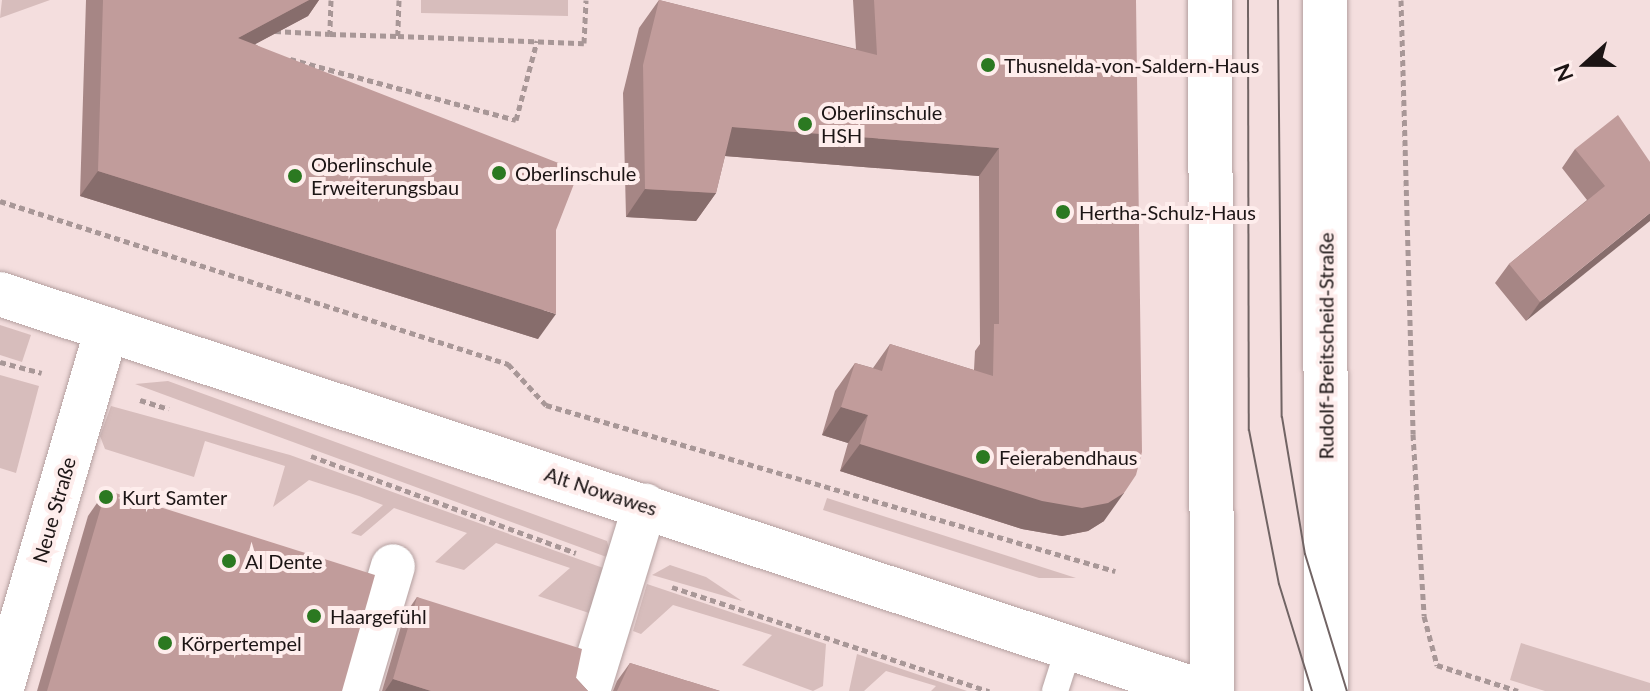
<!DOCTYPE html>
<html>
<head>
<meta charset="utf-8">
<style>
	body { margin:0 }
	#map { position:relative; width:1650px; height:691px; overflow:hidden; background:#f4dede; font-family:Lato,sans-serif }
	div>[style] { position:absolute }
	[style*='--x'] { left:calc(var(--x)*1px); top:calc(var(--y)*1px); width:calc(var(--w)*1px); rotate:calc(var(--a)*1deg) }
	.green>* { inset:0; background:#d7bdbc }
	.path>* { height:5px; margin-top:-2.5px; transform-origin:0; background:repeating-linear-gradient(90deg,#a89797 0 6px,transparent 0 10px) }
	.roads { filter:drop-shadow(0 0 2px #b4a0a0) drop-shadow(0 0 2px #b4a0a0) }
	.lane>* { height:26px; margin:-13px; padding:0 13px; transform-origin:13px; border-radius:13px; background:#fff }
	.street>* { height:44px; margin:-22px; padding:0 22px; transform-origin:22px; border-radius:22px; background:#fff }
	.secondary>* { height:44px; margin:-22px; padding:0 22px; transform-origin:22px; border-radius:22px; background:#fff }
	.tram>* { height:2px; margin:-1px; padding:0 1px; transform-origin:1px; border-radius:1px; background:#716464 }
	.wall>* { inset:0; background:#a68685 }
	.shaded-wall>* { inset:0; background:#876d6c }
	.building>* { inset:0; background:#c19c9b }
	.dots>* { width:22px; height:22px; translate:-50% -50%; box-sizing:border-box; border:4px solid #feedec; border-radius:50% }
	span { translate:-50% -50%; white-space:nowrap; text-align:center; line-height:1.15; -webkit-text-stroke:8px #feedec; paint-order:stroke }
	.poi-label { font-size:20px; color:#1c1515 }
	.left { translate:0 -50%; text-align:left }
	.street-label { font-size:20px; color:#1c1515 }
	.north { position:absolute; left:1546px; top:24px; width:80px; height:80px; -webkit-text-stroke:6px #feedec; paint-order:stroke; rotate:249deg; font-size:22px; font-weight:700; line-height:32px; text-align:center; color:#1c1515 }
	.north::after { content:''; display:block; margin:auto; width:28px; height:36px; background:#1c1515; clip-path:polygon(50% 0,100% 100%,50% 72%,0 100%) }
</style>
</head>
<body>
<div id="map">
	<div class="green">
		<i style="clip-path:polygon(2px 0,50px 0,0 18px)"></i>
		<i style="clip-path:polygon(421px 0,568px 0,568px 16px,421px 13px)"></i>
		<i style="clip-path:polygon(0 325px,31px 335px,22px 362px,0 355px)"></i>
		<i style="clip-path:polygon(0 375px,39px 386px,16px 473px,0 468px)"></i>
		<i style="clip-path:polygon(168px 381px,607px 541px,612px 559px,135px 384px)"></i>
		<i style="clip-path:polygon(111px 406px,290px 455px,606px 569px,592px 614px,538px 596px,570px 568px,496px 543px,464px 570px,435px 562px,467px 533px,394px 508px,361px 536px,351px 533px,383px 505px,359px 496px,309px 480px,273px 507px,285px 466px,205px 441px,194px 477px,105px 449px,100px 436px)"></i>
		<i style="clip-path:polygon(827px 498px,1076px 578px,1039px 578px,823px 510px)"></i>
		<i style="clip-path:polygon(670px 565px,706px 577px,742px 601px,652px 575px)"></i>
		<i style="clip-path:polygon(647px 584px,826px 644px,823px 686px,813px 691px,742px 665px,772px 635px,673px 605px,641px 634px,633px 631px)"></i>
		<i style="clip-path:polygon(1521px 643px,1650px 683px,1650px 691px,1545px 691px,1510px 680px)"></i>
		<i style="clip-path:polygon(857px 654px,967px 691px,931px 691px,936px 686px,886px 671px,864px 691px,849px 691px)"></i>
	</div>
	<div class="path">
		<i style="--x:331;--y:0;--w:34;--a:92"></i>
		<i style="--x:330;--y:34;--w:68;--a:1.7"></i>
		<i style="--x:399;--y:0;--w:36;--a:92"></i>
		<i style="--x:398;--y:36;--w:186;--a:2.2"></i>
		<i style="--x:584;--y:43;--w:43;--a:-87.3"></i>
		<i style="--x:1401;--y:0;--w:434;--a:88.4"></i>
		<i style="--x:1413;--y:434;--w:182;--a:86.5"></i>
		<i style="--x:1424;--y:616;--w:51;--a:75.1"></i>
		<i style="--x:1437;--y:665;--w:85;--a:17.8"></i>
		<i style="--x:275;--y:31;--w:55;--a:3.1"></i>
		<i style="--x:290;--y:59;--w:234;--a:15.1"></i>
		<i style="--x:516;--y:120;--w:82;--a:-75.1"></i>
		<i style="--x:0;--y:201;--w:534;--a:17.79"></i>
		<i style="--x:508;--y:364;--w:56;--a:47.2"></i>
		<i style="--x:546;--y:405;--w:593;--a:16.26"></i>
		<i style="--x:0;--y:362;--w:43;--a:14.7"></i>
		<i style="--x:140;--y:400;--w:30;--a:17"></i>
		<i style="--x:311;--y:456;--w:282;--a:20.1"></i>
		<i style="--x:672;--y:587;--w:334;--a:18.2"></i>
	</div>
	<div class="roads">
		<div class="lane">
			<i style="--x:1055;--y:691;--w:46;--a:-72.3"></i>
		</div>
		<div class="street">
			<i style="--x:1;--y:691;--w:377;--a:-73.7"></i>
			<i style="--x:356;--y:691;--w:130;--a:-73.5"></i>
			<i style="--x:588;--y:691;--w:194;--a:-72.9"></i>
		</div>
		<div class="secondary">
			<i style="--x:1210;--y:0;--w:691;--a:89.83"></i>
			<i style="--x:1325;--y:0;--w:691;--a:89.92"></i>
			<i style="--x:0;--y:294;--w:1264;--a:18.31"></i>
		</div>
	</div>
	<div class="tram">
		<i style="--x:1248;--y:0;--w:430;--a:89.9"></i>
		<i style="--x:1249;--y:430;--w:157;--a:79"></i>
		<i style="--x:1279;--y:584;--w:112;--a:72.9"></i>
		<i style="--x:1278;--y:0;--w:417;--a:89.5"></i>
		<i style="--x:1282;--y:417;--w:139;--a:80.5"></i>
		<i style="--x:1305;--y:554;--w:143;--a:73"></i>
	</div>
	<div class="wall">
		<i style="clip-path:polygon(86px 0,319px 0,308px 16px,255px 44px,556px 230px,538px 339px,80px 196px)"></i>
		<i style="clip-path:polygon(659px 0,856px 49px,853px 0,1136px 0,1104px 521px,1088px 531px,1062px 536px,1022px 529px,840px 471px,848px 443px,822px 435px,835px 391px,855px 363px,873px 368px,890px 344px,974px 370px,975px 351px,980px 344px,979px 176px,725px 156px,716px 193px,696px 221px,626px 217px,623px 93px,639px 28px)"></i>
		<i style="clip-path:polygon(1575px 149px,1650px 162px,1526px 321px,1495px 283px,1509px 264px,1587px 200px,1562px 168px)"></i>
		<i style="clip-path:polygon(106px 490px,342px 691px,37px 691px,88px 516px)"></i>
		<i style="clip-path:polygon(417px 597px,576px 678px,588px 691px,382px 691px,404px 616px)"></i>
		<i style="clip-path:polygon(630px 663px,720px 691px,613px 691px,617px 681px)"></i>
	</div>
	<div class="shaded-wall">
		<i style="clip-path:polygon(309px 0,319px 0,308px 16px,220px 63px,238px 38px)"></i>
		<i style="clip-path:polygon(732px 127px,999px 148px,979px 176px,712px 155px)"></i>
		<i style="clip-path:polygon(98px 171px,556px 314px,538px 339px,80px 196px)"></i>
		<i style="clip-path:polygon(645px 189px,716px 193px,696px 221px,626px 217px)"></i>
		<i style="clip-path:polygon(1650px 213px,1650px 221px,1526px 321px,1540px 302px)"></i>
		<i style="clip-path:polygon(841px 407px,868px 415px,848px 443px,822px 435px)"></i>
		<i style="clip-path:polygon(860px 444px,1124px 493px,1104px 521px,1088px 531px,1062px 536px,1022px 529px,840px 471px)"></i>
		<i style="clip-path:polygon(393px 679px,431px 691px,385px 691px)"></i>
	</div>
	<div class="building">
		<i style="clip-path:polygon(103px 0,309px 0,238px 38px,579px 171px,556px 230px,556px 314px,98px 171px)"></i>
		<i style="clip-path:polygon(659px 0,877px 55px,874px 0,1136px 0,1142px 452px,1136px 475px,1124px 493px,1108px 503px,1082px 508px,1042px 501px,860px 444px,868px 415px,841px 407px,855px 363px,882px 371px,890px 344px,993px 376px,994px 324px,999px 324px,999px 148px,732px 127px,716px 193px,645px 189px,643px 65px)"></i>
		<i style="clip-path:polygon(1618px 115px,1650px 162px,1650px 213px,1540px 302px,1509px 264px,1605px 186px,1575px 149px)"></i>
		<i style="clip-path:polygon(106px 490px,375px 575px,342px 691px,47px 691px)"></i>
		<i style="clip-path:polygon(417px 597px,582px 649px,576px 678px,588px 691px,431px 691px,393px 679px)"></i>
		<i style="clip-path:polygon(630px 663px,720px 691px,617px 691px)"></i>
	</div>
	<div class="dots">
		<i style="left:988px;top:65px;background:#2b7921"></i>
		<i style="left:805px;top:124px;background:#2b7921"></i>
		<i style="left:499px;top:173px;background:#2b7921"></i>
		<i style="left:295px;top:176px;background:#2b7921"></i>
		<i style="left:1063px;top:212px;background:#2b7921"></i>
		<i style="left:983px;top:457px;background:#2b7921"></i>
		<i style="left:106px;top:497px;background:#2b7921"></i>
		<i style="left:229px;top:561px;background:#2b7921"></i>
		<i style="left:314px;top:616px;background:#2b7921"></i>
		<i style="left:165px;top:643px;background:#2b7921"></i>
	</div>
	<div class="poi-label">
		<span class="left" style="left:1004px;top:65px">Thusnelda-von-Saldern-Haus</span>
		<span class="left" style="left:821px;top:124px">Oberlinschule<br>HSH</span>
		<span class="left" style="left:311px;top:176px">Oberlinschule<br>Erweiterungsbau</span>
		<span class="left" style="left:515px;top:173px">Oberlinschule</span>
		<span class="left" style="left:1079px;top:212px">Hertha-Schulz-Haus</span>
		<span class="left" style="left:999px;top:457px">Feierabendhaus</span>
		<span class="left" style="left:122px;top:497px">Kurt Samter</span>
		<span class="left" style="left:245px;top:561px">Al Dente</span>
		<span class="left" style="left:330px;top:616px">Haargefühl</span>
		<span class="left" style="left:181px;top:643px">Körpertempel</span>
	</div>
	<div class="street-label">
		<span style="left:1326px;top:346px;rotate:-90deg">Rudolf-Breitscheid-Straße</span>
		<span style="left:601px;top:491px;rotate:18deg">Alt Nowawes</span>
		<span style="left:54px;top:510px;rotate:-74deg">Neue Straße</span>
	</div>
	<div class="north">N</div>
</div>
</body>
</html>
